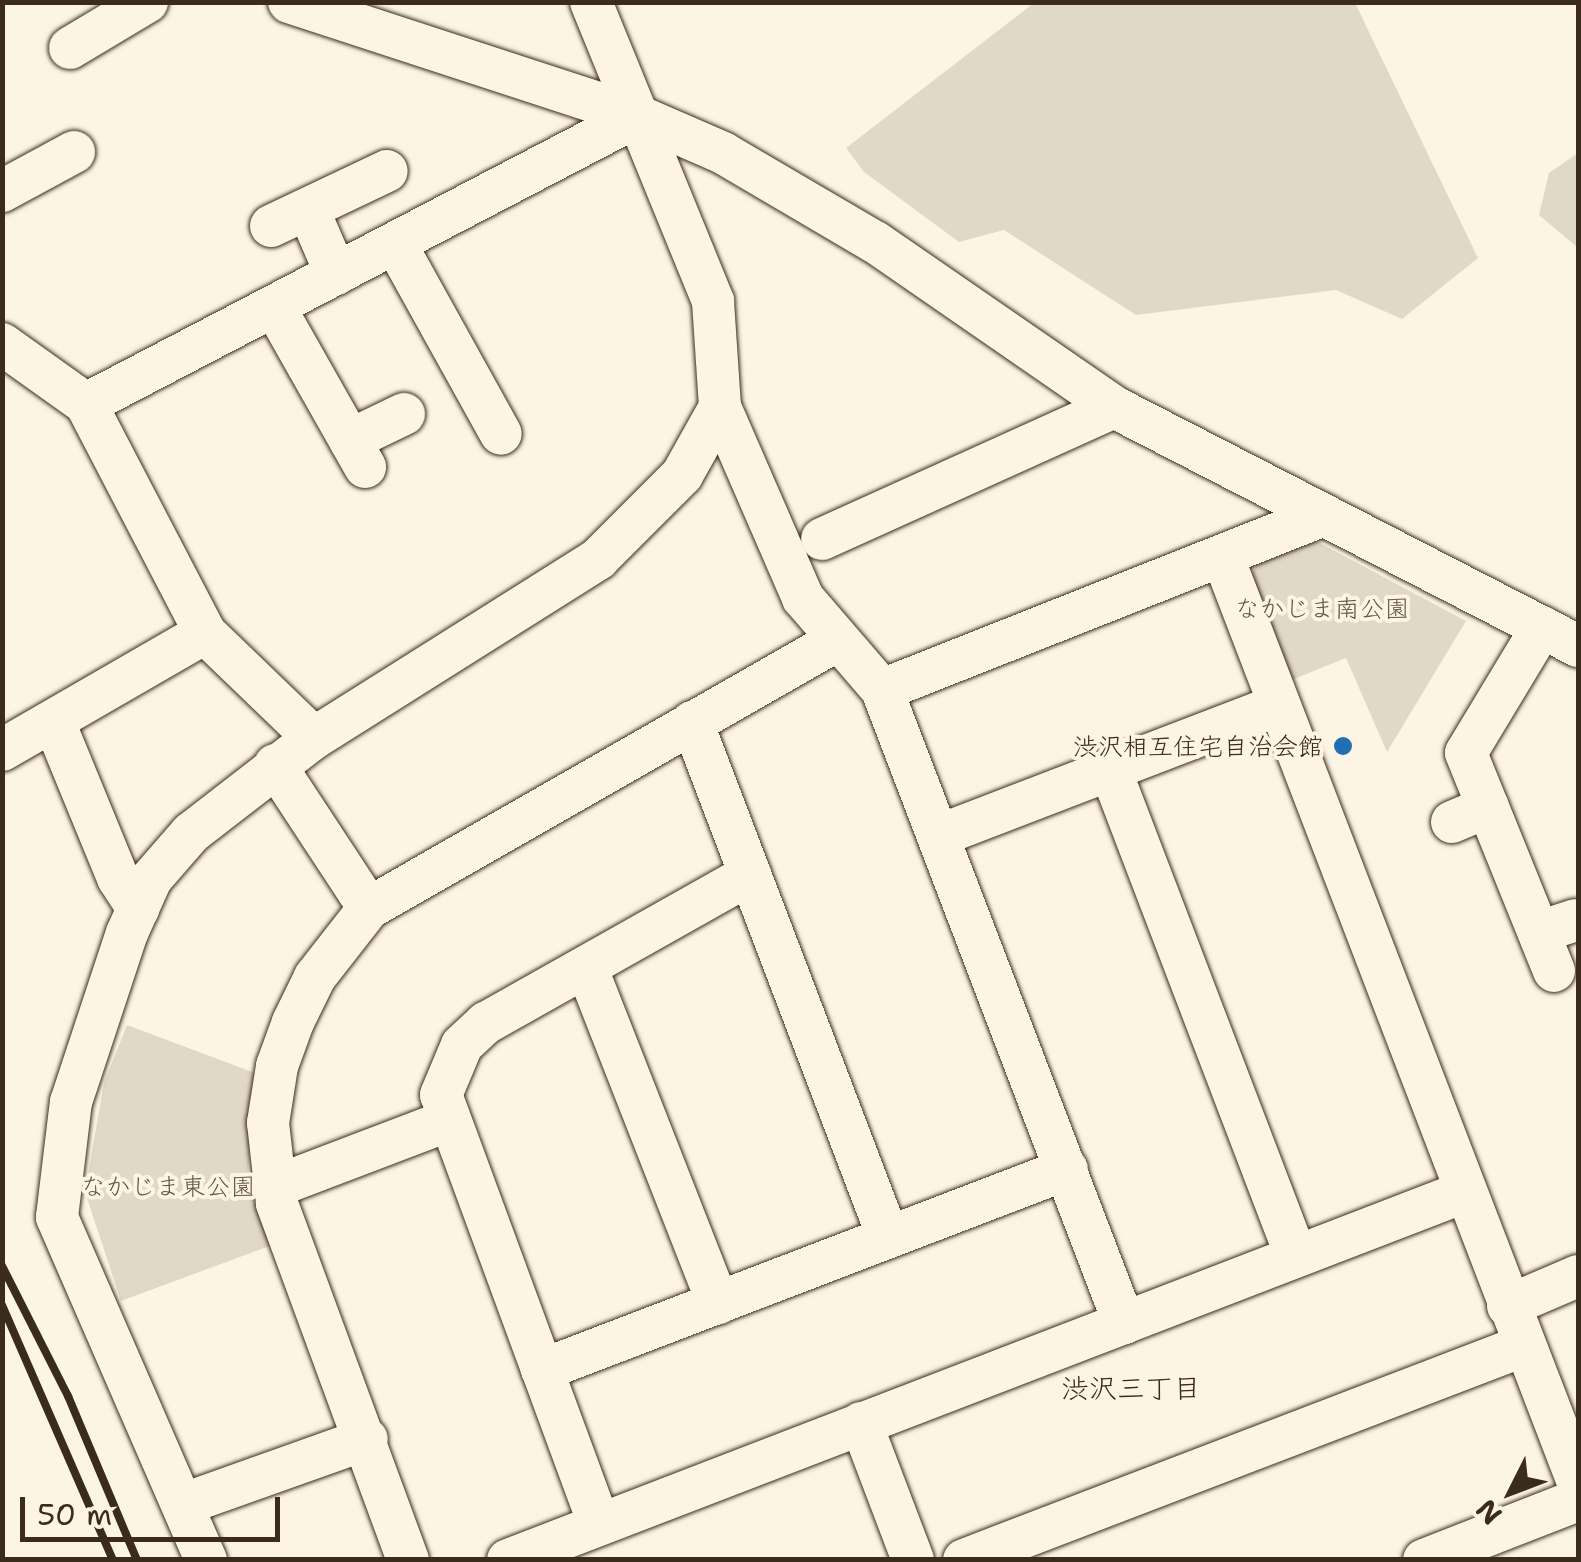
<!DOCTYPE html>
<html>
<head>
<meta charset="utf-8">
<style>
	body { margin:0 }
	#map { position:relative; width:1581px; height:1562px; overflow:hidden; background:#fcf5e5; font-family:"Shantell Sans","Klee One",sans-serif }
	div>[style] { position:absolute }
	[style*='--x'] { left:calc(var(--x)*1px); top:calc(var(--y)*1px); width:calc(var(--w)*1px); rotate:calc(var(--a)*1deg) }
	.green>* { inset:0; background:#e0d8c8 }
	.roads { filter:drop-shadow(0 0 2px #3b2a1e) drop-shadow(0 0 2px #3b2a1e) }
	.minor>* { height:42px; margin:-21px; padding:0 21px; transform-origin:21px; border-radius:21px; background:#fcf5e5 }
	.rail>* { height:8px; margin:-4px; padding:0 4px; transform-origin:4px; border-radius:4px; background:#3b2a1e }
	.dots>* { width:28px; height:28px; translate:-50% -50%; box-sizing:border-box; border:5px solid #fcf5e5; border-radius:50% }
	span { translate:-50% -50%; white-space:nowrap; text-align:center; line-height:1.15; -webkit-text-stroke:8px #fcf5e5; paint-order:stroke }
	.park-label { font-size:25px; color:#645648 }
	.poi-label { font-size:25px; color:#3b2a1e }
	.right { translate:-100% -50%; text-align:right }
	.neighbourhood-label { font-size:28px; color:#3b2a1e }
	.frame { position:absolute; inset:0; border:5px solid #3b2a1e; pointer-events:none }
	.north { position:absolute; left:1461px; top:1442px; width:100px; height:100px; -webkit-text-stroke:8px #fcf5e5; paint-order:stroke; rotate:228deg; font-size:28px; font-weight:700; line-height:40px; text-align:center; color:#3b2a1e }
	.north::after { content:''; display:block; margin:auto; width:35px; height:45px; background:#3b2a1e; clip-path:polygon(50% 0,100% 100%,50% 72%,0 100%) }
	.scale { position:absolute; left:20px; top:1497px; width:260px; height:45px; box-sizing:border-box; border:5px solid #3b2a1e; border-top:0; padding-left:12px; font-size:30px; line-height:35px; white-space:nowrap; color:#3b2a1e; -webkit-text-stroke:8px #fcf5e5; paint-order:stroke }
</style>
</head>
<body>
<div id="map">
	<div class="green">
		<i style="clip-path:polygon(1034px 3px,1355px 3px,1478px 258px,1402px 319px,1336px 290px,1136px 315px,1004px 230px,959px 242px,864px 172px,846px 148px)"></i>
		<i style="clip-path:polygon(1578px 153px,1578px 248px,1539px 215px,1549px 173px)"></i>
		<i style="clip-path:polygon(1316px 541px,1466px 621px,1387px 752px,1346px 658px,1289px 681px,1250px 580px,1256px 565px)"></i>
		<i style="clip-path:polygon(127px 1025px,255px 1073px,248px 1173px,272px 1245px,121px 1301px,85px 1192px,104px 1083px)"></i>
	</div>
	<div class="roads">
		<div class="minor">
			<i style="--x:289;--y:2;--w:367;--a:18.1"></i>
			<i style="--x:638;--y:116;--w:93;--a:23.5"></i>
			<i style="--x:723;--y:153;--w:176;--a:30.4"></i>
			<i style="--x:875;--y:242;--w:290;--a:34.6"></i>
			<i style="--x:1114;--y:407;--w:522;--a:27.25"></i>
			<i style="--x:70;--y:48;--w:90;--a:-30.9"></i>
			<i style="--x:2;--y:191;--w:82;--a:-28.4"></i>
			<i style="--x:308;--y:209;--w:71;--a:66.7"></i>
			<i style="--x:271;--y:226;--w:128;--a:-25.4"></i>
			<i style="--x:395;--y:243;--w:218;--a:61"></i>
			<i style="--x:274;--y:306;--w:185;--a:60.5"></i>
			<i style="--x:2;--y:344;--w:103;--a:35.5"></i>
			<i style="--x:86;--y:404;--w:258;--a:62.5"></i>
			<i style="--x:205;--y:633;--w:151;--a:43.9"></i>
			<i style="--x:86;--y:404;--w:623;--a:-27.55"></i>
			<i style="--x:720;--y:407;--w:208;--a:66.5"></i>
			<i style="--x:803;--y:598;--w:121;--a:49.3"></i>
			<i style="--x:882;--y:690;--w:678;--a:69.08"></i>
			<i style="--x:350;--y:440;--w:60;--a:-25.7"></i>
			<i style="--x:822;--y:539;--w:320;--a:-24.3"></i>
			<i style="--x:1224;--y:560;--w:988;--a:69"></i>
			<i style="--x:1542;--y:627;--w:147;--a:121.1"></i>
			<i style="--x:1466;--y:753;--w:235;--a:68"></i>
			<i style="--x:882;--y:690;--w:474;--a:-21.6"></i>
			<i style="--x:54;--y:722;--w:169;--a:67.7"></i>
			<i style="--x:118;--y:878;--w:37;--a:57"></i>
			<i style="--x:692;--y:722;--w:551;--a:69.16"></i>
			<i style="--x:2;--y:750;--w:234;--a:-30"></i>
			<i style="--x:275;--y:765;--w:171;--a:56.7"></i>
			<i style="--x:1110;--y:769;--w:521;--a:69.1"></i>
			<i style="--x:1452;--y:822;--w:39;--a:-23"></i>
			<i style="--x:940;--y:835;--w:362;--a:-21"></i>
			<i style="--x:1539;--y:932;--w:38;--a:-18"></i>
			<i style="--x:587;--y:969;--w:359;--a:68.6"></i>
			<i style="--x:274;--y:1187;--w:185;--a:-20.9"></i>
			<i style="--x:1508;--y:1306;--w:76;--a:-23.2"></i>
			<i style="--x:542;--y:1370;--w:562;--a:-20.95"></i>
			<i style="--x:861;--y:1423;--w:147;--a:69.2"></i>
			<i style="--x:184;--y:1504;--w:194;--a:-19.6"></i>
			<i style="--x:599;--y:1524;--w:457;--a:-110.2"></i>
			<i style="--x:441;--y:1095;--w:54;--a:-67.2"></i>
			<i style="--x:462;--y:1045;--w:33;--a:-43"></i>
			<i style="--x:486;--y:1023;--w:303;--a:-29.4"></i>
			<i style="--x:206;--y:1560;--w:374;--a:-113.5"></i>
			<i style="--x:57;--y:1217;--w:116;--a:-83.1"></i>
			<i style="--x:71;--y:1102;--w:178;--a:-71.7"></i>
			<i style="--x:127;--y:933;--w:59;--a:-66"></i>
			<i style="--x:151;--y:879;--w:61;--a:-49"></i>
			<i style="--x:191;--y:833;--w:155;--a:-37.7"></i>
			<i style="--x:314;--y:738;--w:336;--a:-32.2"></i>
			<i style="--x:598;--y:559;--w:119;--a:-45"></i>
			<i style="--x:682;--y:475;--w:78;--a:-60.8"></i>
			<i style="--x:720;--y:407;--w:106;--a:-93.8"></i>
			<i style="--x:713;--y:301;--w:323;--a:-112.2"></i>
			<i style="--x:408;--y:1560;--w:380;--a:-110.2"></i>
			<i style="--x:277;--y:1203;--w:81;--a:-96.4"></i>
			<i style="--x:268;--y:1123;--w:58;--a:-81"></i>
			<i style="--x:277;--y:1066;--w:47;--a:-70"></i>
			<i style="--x:293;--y:1022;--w:50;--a:-63.9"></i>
			<i style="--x:315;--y:977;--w:88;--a:-52"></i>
			<i style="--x:369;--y:908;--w:538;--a:-29.76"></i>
			<i style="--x:508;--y:1560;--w:1024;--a:-21.05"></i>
			<i style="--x:964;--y:1560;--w:599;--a:-20.95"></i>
			<i style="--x:1424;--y:1560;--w:165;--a:-21.3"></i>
		</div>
	</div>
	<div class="rail">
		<i style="--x:2;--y:1266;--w:146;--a:63.1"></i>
		<i style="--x:68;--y:1396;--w:178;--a:67.2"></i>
		<i style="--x:2;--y:1305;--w:278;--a:66.5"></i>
	</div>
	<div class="dots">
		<i style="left:1343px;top:746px;background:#1f6fb2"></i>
	</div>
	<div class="park-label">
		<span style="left:1322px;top:608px">なかじま南公園</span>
		<span style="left:168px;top:1186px">なかじま東公園</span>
	</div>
	<div class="poi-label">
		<span class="right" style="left:1323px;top:746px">渋沢相互住宅自治会館</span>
	</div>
	<div class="neighbourhood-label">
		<span style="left:1131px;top:1388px">渋沢三丁目</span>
	</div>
	<div class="frame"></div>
	<div class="north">N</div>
	<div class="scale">50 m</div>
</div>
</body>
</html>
